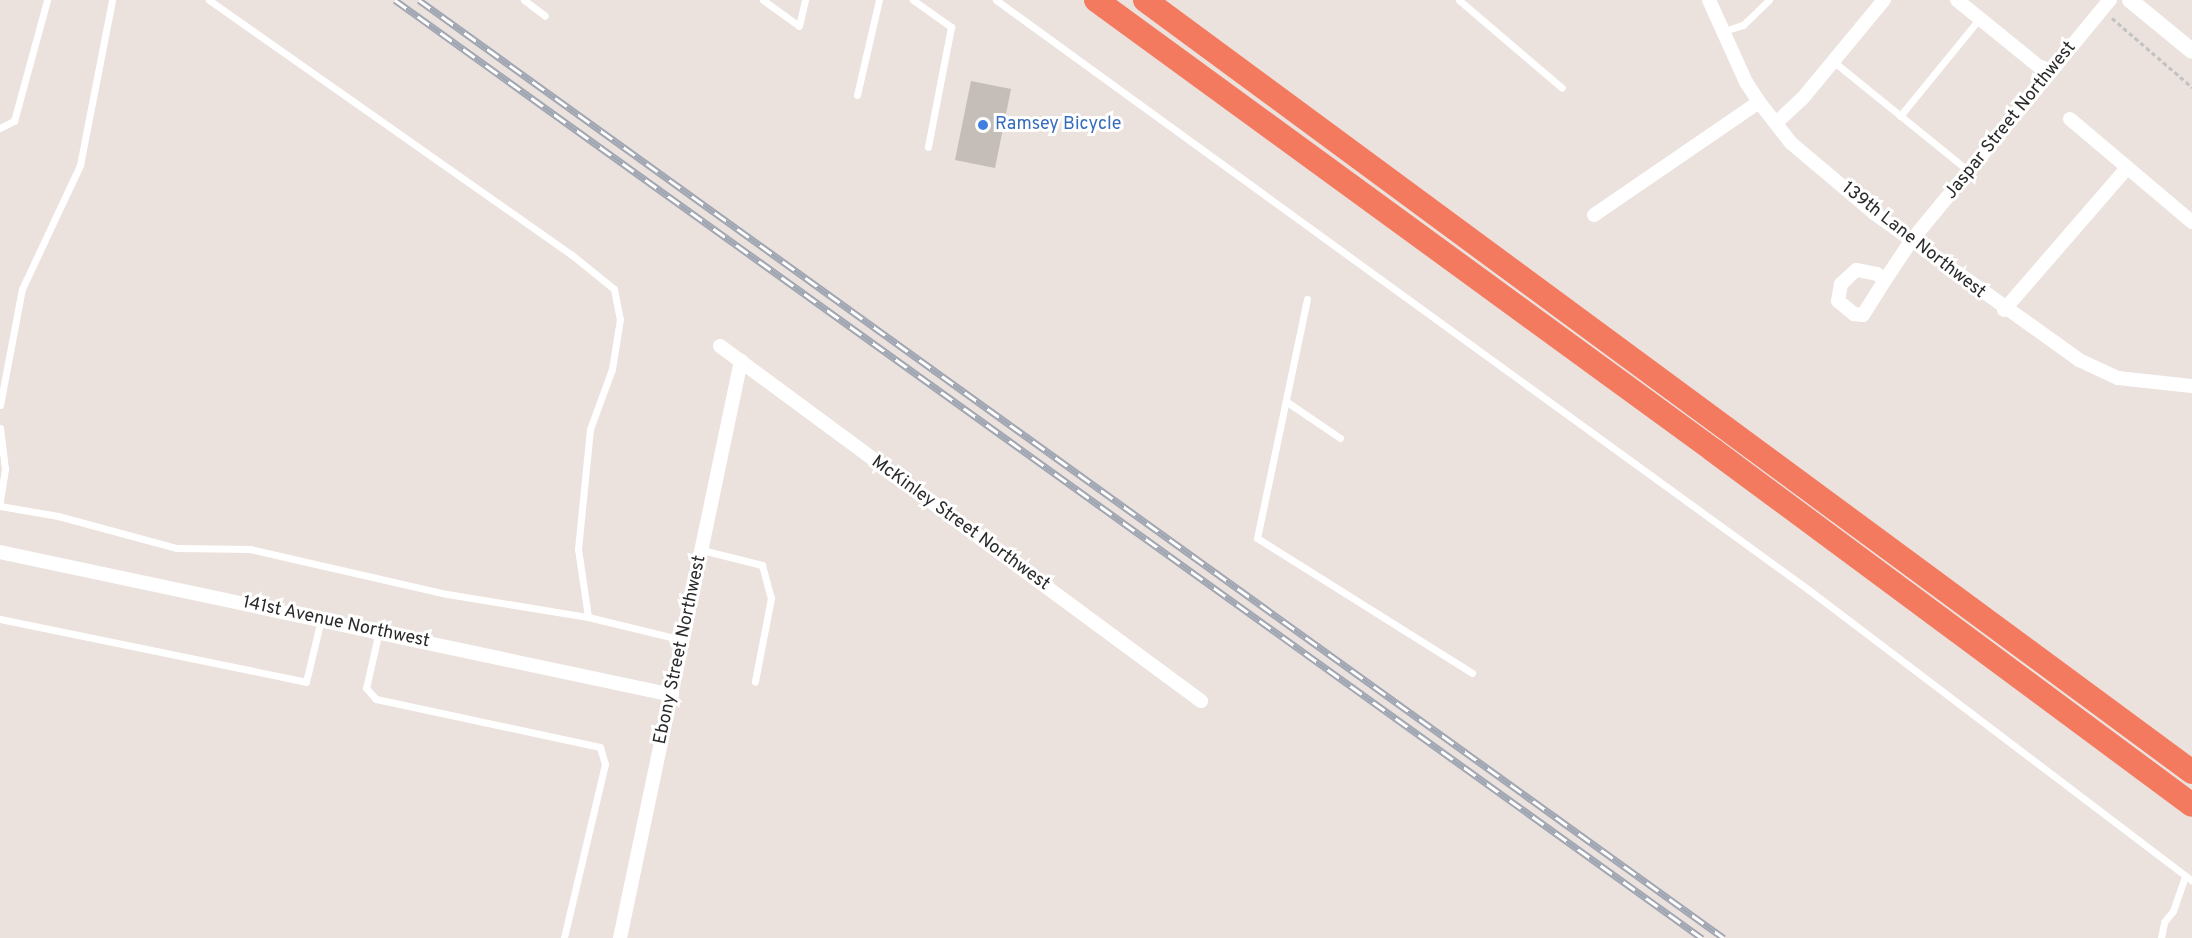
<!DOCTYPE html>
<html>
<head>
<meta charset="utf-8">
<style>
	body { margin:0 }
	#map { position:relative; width:2192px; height:938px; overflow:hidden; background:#ebe1dd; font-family:Overpass,sans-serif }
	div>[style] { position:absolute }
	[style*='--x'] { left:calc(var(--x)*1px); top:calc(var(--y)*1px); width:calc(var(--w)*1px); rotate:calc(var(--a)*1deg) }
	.building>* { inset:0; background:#c4bdb8 }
	.path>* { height:3px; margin-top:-1.5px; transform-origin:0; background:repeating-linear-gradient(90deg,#c3c3c3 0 4.5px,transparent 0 7.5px) }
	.service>* { height:7px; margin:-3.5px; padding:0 3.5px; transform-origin:3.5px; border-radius:3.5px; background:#fff }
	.minor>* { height:14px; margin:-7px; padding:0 7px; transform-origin:7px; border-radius:7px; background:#fff }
	.tertiary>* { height:16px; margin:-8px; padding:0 8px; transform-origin:8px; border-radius:8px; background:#fff }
	.motorway>* { height:24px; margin:-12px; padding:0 12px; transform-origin:12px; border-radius:12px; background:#f47a5f }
	.rail>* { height:7px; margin-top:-3.5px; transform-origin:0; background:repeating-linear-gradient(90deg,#fff 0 14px,#a0a7b3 0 28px); box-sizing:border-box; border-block:2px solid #a0a7b3 }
	.dots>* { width:16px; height:16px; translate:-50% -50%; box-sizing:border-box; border:3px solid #fff; border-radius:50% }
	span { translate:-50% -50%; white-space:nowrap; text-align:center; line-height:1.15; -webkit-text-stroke:6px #fff; paint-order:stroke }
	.street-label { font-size:18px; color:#2a2a2a }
	.shop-label { font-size:18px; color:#366cbe }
	.left { translate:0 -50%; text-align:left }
</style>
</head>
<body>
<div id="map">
	<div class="building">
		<i style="clip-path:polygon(971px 81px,1011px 89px,995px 168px,955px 160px)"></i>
	</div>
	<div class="path">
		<i style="--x:2112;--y:18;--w:106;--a:40.8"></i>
	</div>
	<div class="service">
		<i style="--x:209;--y:0;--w:444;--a:35.1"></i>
		<i style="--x:572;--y:255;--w:54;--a:39"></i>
		<i style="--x:614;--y:289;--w:31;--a:79"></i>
		<i style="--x:620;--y:319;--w:51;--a:99.1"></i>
		<i style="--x:612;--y:369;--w:64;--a:110.1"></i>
		<i style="--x:590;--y:429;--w:121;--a:95.7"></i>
		<i style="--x:578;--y:549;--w:69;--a:81.6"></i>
		<i style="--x:524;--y:0;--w:26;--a:37"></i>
		<i style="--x:763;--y:0;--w:44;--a:35.8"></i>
		<i style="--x:799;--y:26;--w:27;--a:-77"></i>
		<i style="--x:913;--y:0;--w:47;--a:35.4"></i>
		<i style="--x:951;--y:27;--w:122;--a:100.9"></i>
		<i style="--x:996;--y:0;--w:1005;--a:35.97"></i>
		<i style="--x:1809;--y:590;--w:481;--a:37.2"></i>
		<i style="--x:1459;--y:0;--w:135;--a:40.5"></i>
		<i style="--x:1724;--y:31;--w:20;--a:-18"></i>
		<i style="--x:1743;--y:25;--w:36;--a:-44"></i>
		<i style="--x:1834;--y:62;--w:175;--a:39"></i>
		<i style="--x:857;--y:95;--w:98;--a:-77"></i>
		<i style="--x:1900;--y:116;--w:125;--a:-50.8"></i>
		<i style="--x:0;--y:128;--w:16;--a:-27"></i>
		<i style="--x:14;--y:121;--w:125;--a:-74.7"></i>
		<i style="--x:1307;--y:299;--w:244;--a:101.8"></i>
		<i style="--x:1257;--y:538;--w:254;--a:32.1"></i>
		<i style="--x:1287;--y:402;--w:64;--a:34.2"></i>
		<i style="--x:0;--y:405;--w:118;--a:-79.3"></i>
		<i style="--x:22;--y:289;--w:137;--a:-64.9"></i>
		<i style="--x:80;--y:165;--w:168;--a:-79"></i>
		<i style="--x:0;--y:428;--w:41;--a:83"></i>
		<i style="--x:5;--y:469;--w:33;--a:99"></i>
		<i style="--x:0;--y:506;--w:59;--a:9.8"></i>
		<i style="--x:58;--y:516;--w:123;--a:15.1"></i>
		<i style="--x:177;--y:548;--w:73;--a:0.8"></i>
		<i style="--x:250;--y:549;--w:202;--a:12.9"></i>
		<i style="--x:447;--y:594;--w:143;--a:9.3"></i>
		<i style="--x:588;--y:617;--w:97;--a:13.7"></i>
		<i style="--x:702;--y:550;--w:62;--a:14"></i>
		<i style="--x:762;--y:565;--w:34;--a:75"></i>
		<i style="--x:771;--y:598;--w:85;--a:100.9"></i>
		<i style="--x:0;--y:619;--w:312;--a:11.6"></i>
		<i style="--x:306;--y:682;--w:65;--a:-76.6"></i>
		<i style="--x:379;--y:631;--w:58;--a:102.8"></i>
		<i style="--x:366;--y:688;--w:15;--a:48"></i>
		<i style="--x:376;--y:699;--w:229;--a:12.1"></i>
		<i style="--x:600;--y:747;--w:18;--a:74"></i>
		<i style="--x:605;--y:764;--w:179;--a:103.3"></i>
		<i style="--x:2161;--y:938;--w:16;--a:-79"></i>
		<i style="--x:2164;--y:922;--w:14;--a:-51"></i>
		<i style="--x:2173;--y:911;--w:37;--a:-71"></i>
	</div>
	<div class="minor">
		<i style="--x:1709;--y:0;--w:90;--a:65.7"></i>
		<i style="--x:1746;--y:82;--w:24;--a:57"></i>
		<i style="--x:1759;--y:102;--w:52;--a:52"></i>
		<i style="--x:1791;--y:143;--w:109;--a:40.1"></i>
		<i style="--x:1874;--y:213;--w:252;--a:35.6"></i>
		<i style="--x:2079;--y:360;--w:43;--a:24.8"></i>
		<i style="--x:2118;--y:378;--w:74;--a:6.2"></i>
		<i style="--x:1957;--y:0;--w:117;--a:39.1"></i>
		<i style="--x:2070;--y:119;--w:160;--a:40.2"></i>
		<i style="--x:1776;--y:123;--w:35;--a:-43"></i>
		<i style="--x:1802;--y:99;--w:129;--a:-50.4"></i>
		<i style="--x:1594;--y:215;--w:200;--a:-34.4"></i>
		<i style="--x:1885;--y:280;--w:10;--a:-143"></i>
		<i style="--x:1877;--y:274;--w:21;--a:-169"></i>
		<i style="--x:1856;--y:270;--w:21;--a:137"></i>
		<i style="--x:1841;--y:284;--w:17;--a:100"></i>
		<i style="--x:1838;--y:301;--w:21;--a:39"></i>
		<i style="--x:1854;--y:314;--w:9;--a:6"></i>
		<i style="--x:1863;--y:315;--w:41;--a:-57.8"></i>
		<i style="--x:1885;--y:280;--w:47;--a:-56.3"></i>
		<i style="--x:1911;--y:241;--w:313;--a:-50.5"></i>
		<i style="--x:2004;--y:310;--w:188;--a:-49.1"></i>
		<i style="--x:720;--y:346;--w:598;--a:36.43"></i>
		<i style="--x:0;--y:552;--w:687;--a:12.01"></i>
		<i style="--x:620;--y:938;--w:590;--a:-78.16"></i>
	</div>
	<div class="tertiary">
		<i style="--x:2130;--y:0;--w:80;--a:39.4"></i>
	</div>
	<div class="motorway">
		<i style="--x:1096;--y:0;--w:764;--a:36.1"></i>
		<i style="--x:1713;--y:450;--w:596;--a:36.54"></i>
		<i style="--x:1145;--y:0;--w:1301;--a:36.4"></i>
	</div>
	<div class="rail">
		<i style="--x:395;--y:0;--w:1609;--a:35.67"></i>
		<i style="--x:419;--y:0;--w:1607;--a:35.71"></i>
	</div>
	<div class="dots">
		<i style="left:983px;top:125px;background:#3f7fe0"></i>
	</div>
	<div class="street-label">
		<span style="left:2011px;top:121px;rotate:-51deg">Jaspar Street Northwest</span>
		<span style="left:1913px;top:241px;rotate:38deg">139th Lane Northwest</span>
		<span style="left:960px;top:524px;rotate:36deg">McKinley Street Northwest</span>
		<span style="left:336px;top:623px;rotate:12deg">141st Avenue Northwest</span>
		<span style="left:681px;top:650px;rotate:-78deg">Ebony Street Northwest</span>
	</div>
	<div class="shop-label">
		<span class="left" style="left:995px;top:125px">Ramsey Bicycle</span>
	</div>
</div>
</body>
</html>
